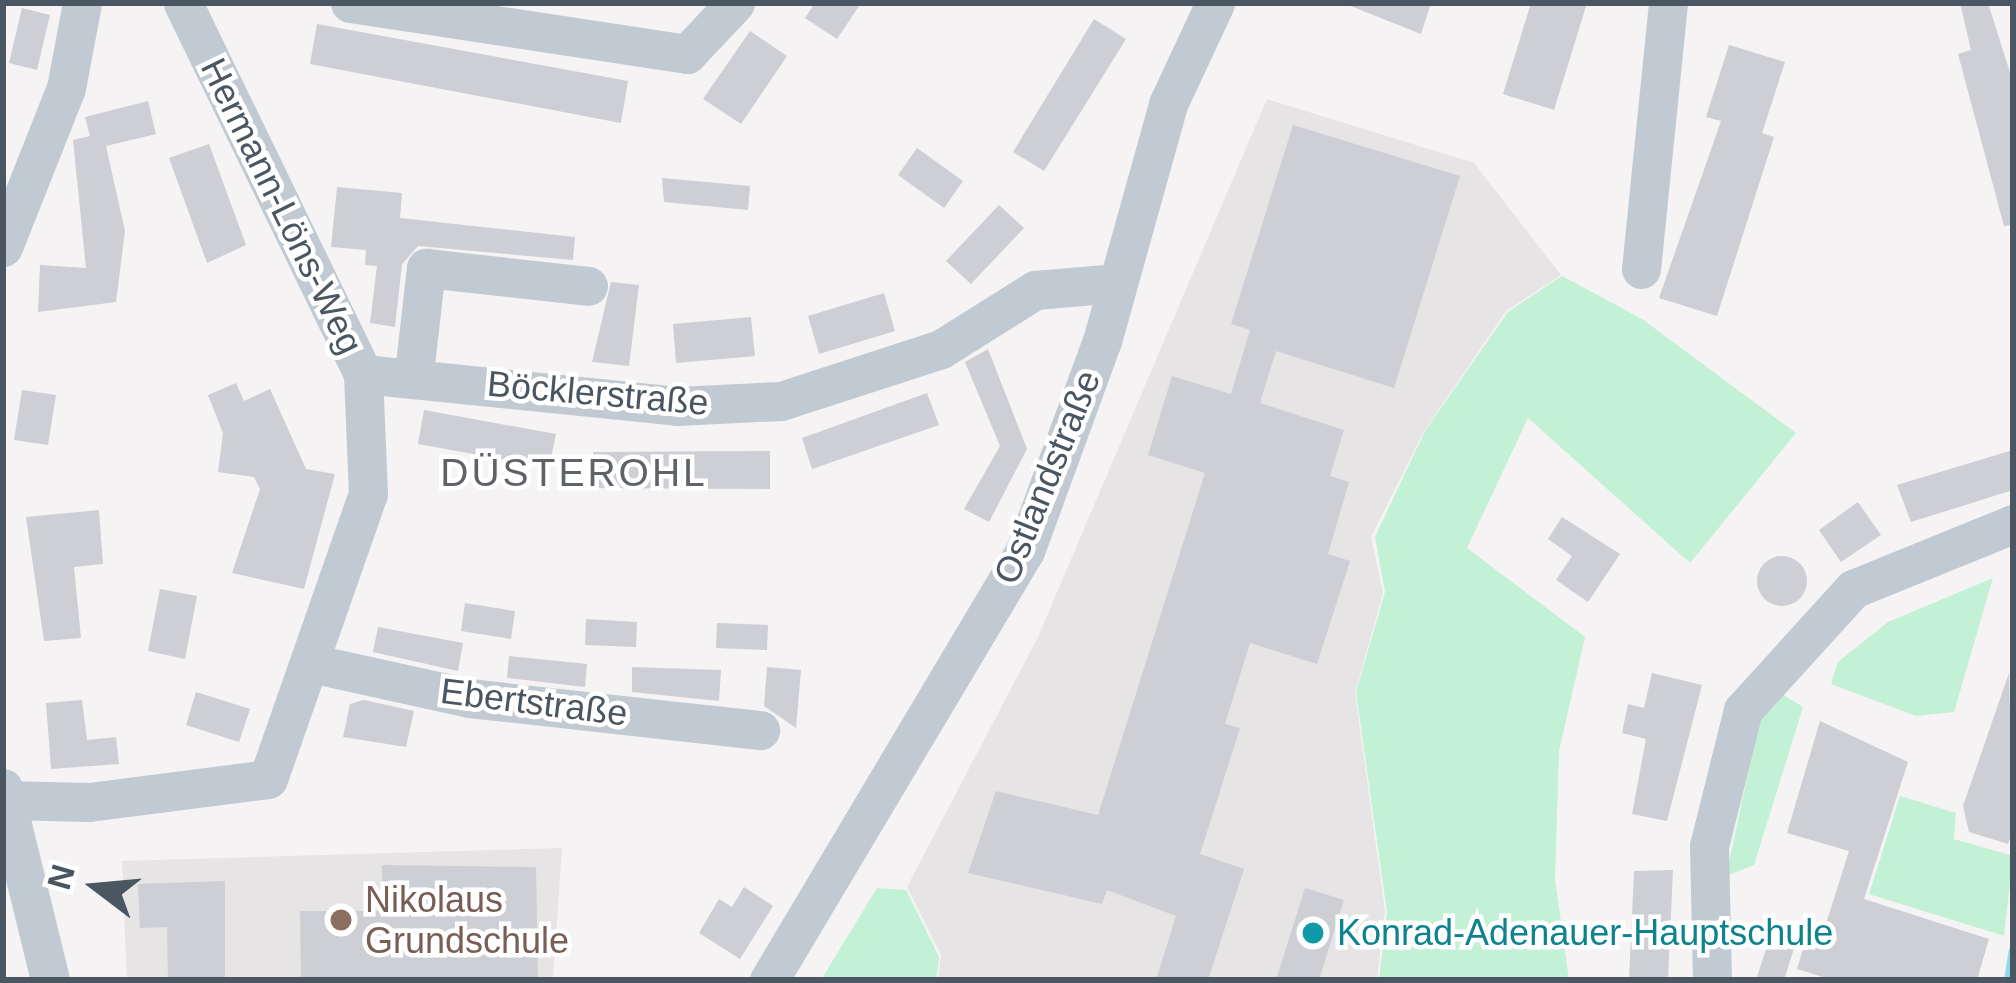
<!DOCTYPE html>
<html>
<head>
<meta charset="utf-8">
<style>
	body { margin:0 }
	#map { position:relative; width:2016px; height:983px; overflow:hidden; background:#f5f3f3; font-family:Helvetica,sans-serif }
	div>[style] { position:absolute }
	[style*='--x'] { left:calc(var(--x)*1px); top:calc(var(--y)*1px); width:calc(var(--w)*1px); rotate:calc(var(--a)*1deg) }
	.education>* { inset:0; background:#e6e4e5 }
	.green>* { inset:0; background:#c3f1d5 }
	.stream>* { height:9px; margin:-4.5px; padding:0 4.5px; transform-origin:4.5px; border-radius:4.5px; background:#90daee }
	.building>* { inset:0; background:#cdcfd5 }
	.round { border-radius:50% }
	.minor>* { height:39px; margin:-19.5px; padding:0 19.5px; transform-origin:19.5px; border-radius:19.5px; background:#c1cad2 }
	.dots>* { width:33px; height:33px; translate:-50% -50%; box-sizing:border-box; border:6px solid #fff; border-radius:50% }
	span { translate:-50% -50%; white-space:nowrap; text-align:center; line-height:1.15; -webkit-text-stroke:9px #fff; paint-order:stroke }
	.street-label { font-size:36px; color:#4a5661 }
	.education-label { font-size:36px; color:#785e54 }
	.left { translate:0 -50%; text-align:left }
	.culture-label { font-size:36px; color:#0d838f }
	.neighbourhood-label { font-size:39px; color:#5f6368; letter-spacing:3px }
	.frame { position:absolute; inset:0; border:6px solid #4a5661; pointer-events:none }
	.north { position:absolute; left:36px; top:827px; width:120px; height:120px; -webkit-text-stroke:9px #fff; paint-order:stroke; rotate:286deg; font-size:33px; font-weight:700; line-height:48px; text-align:center; color:#4a5661 }
	.north::after { content:''; display:block; margin:auto; width:42px; height:54px; background:#4a5661; clip-path:polygon(50% 0,100% 100%,50% 72%,0 100%) }
</style>
</head>
<body>
<div id="map">
	<div class="education">
		<i style="clip-path:polygon(1267px 99px,1474px 163px,1561px 275px,1506px 311px,1424px 431px,1371px 537px,1383px 593px,1355px 693px,1385px 911px,1377px 980px,938px 980px,941px 955px,907px 887px,1038px 637px)"></i>
		<i style="clip-path:polygon(562px 848px,553px 980px,127px 980px,122px 861px)"></i>
	</div>
	<div class="green">
		<i style="clip-path:polygon(1562px 276px,1642px 319px,1796px 433px,1690px 563px,1528px 418px,1467px 548px,1585px 637px,1559px 751px,1555px 879px,1569px 980px,1379px 980px,1387px 912px,1356px 692px,1385px 592px,1375px 537px,1425px 431px,1508px 312px)"></i>
		<i style="clip-path:polygon(1993px 578px,1954px 712px,1916px 716px,1831px 684px,1838px 662px,1888px 622px)"></i>
		<i style="clip-path:polygon(1779px 692px,1803px 707px,1754px 865px,1726px 876px,1760px 717px)"></i>
		<i style="clip-path:polygon(1900px 796px,1956px 813px,1954px 839px,2013px 856px,2004px 936px,1869px 894px)"></i>
		<i style="clip-path:polygon(877px 888px,906px 890px,939px 957px,936px 980px,821px 980px)"></i>
	</div>
	<div class="stream">
		<i style="--x:2008;--y:980;--w:30;--a:-81"></i>
	</div>
	<div class="building">
		<i style="clip-path:polygon(815px 3px,861px 3px,837px 39px,805px 18px)"></i>
		<i style="clip-path:polygon(1343px 3px,1431px 3px,1421px 34px)"></i>
		<i style="clip-path:polygon(1531px 3px,1587px 3px,1554px 110px,1503px 94px)"></i>
		<i style="clip-path:polygon(1960px 3px,1988px 3px,2013px 82px,2013px 225px,2004px 226px,1958px 54px,1971px 50px)"></i>
		<i style="clip-path:polygon(22px 8px,50px 15px,37px 70px,9px 63px)"></i>
		<i style="clip-path:polygon(1094px 19px,1126px 39px,1044px 171px,1013px 152px)"></i>
		<i style="clip-path:polygon(317px 24px,628px 81px,621px 123px,310px 64px)"></i>
		<i style="clip-path:polygon(750px 31px,787px 56px,741px 124px,703px 99px)"></i>
		<i style="clip-path:polygon(1729px 45px,1785px 62px,1762px 133px,1774px 137px,1717px 316px,1659px 298px,1721px 121px,1706px 117px)"></i>
		<i style="clip-path:polygon(148px 101px,156px 134px,106px 146px,125px 231px,116px 302px,38px 312px,40px 265px,86px 268px,73px 140px,90px 136px,85px 117px)"></i>
		<i style="clip-path:polygon(1293px 125px,1460px 176px,1394px 388px,1276px 351px,1260px 403px,1344px 430px,1330px 476px,1349px 482px,1328px 554px,1350px 561px,1317px 664px,1250px 643px,1225px 724px,1240px 728px,1200px 854px,1244px 869px,1208px 980px,1156px 980px,1176px 916px,1107px 890px,1102px 904px,968px 873px,996px 791px,1098px 815px,1205px 473px,1148px 455px,1172px 376px,1231px 394px,1250px 330px,1231px 324px)"></i>
		<i style="clip-path:polygon(209px 144px,246px 245px,207px 263px,169px 158px)"></i>
		<i style="clip-path:polygon(917px 148px,963px 181px,944px 208px,898px 175px)"></i>
		<i style="clip-path:polygon(662px 178px,750px 186px,748px 210px,664px 202px)"></i>
		<i style="clip-path:polygon(337px 187px,402px 193px,400px 218px,575px 237px,573px 260px,418px 246px,402px 264px,395px 327px,370px 323px,377px 266px,365px 265px,366px 250px,331px 247px)"></i>
		<i style="clip-path:polygon(999px 205px,1024px 228px,971px 284px,946px 261px)"></i>
		<i style="clip-path:polygon(611px 282px,639px 285px,629px 366px,592px 362px)"></i>
		<i style="clip-path:polygon(884px 293px,895px 331px,819px 354px,808px 316px)"></i>
		<i style="clip-path:polygon(751px 317px,755px 356px,676px 363px,673px 324px)"></i>
		<i style="clip-path:polygon(988px 349px,1027px 449px,989px 522px,964px 509px,1000px 446px,965px 362px)"></i>
		<i style="clip-path:polygon(236px 383px,244px 401px,270px 389px,306px 469px,335px 474px,304px 589px,232px 573px,260px 489px,254px 477px,218px 472px,223px 433px,208px 395px)"></i>
		<i style="clip-path:polygon(22px 390px,56px 395px,48px 445px,14px 440px)"></i>
		<i style="clip-path:polygon(927px 393px,939px 425px,812px 469px,802px 438px)"></i>
		<i style="clip-path:polygon(424px 410px,556px 434px,549px 468px,418px 444px)"></i>
		<i style="clip-path:polygon(2013px 450px,2013px 490px,1911px 522px,1897px 485px)"></i>
		<i style="clip-path:polygon(770px 451px,770px 489px,593px 488px,593px 452px)"></i>
		<i style="clip-path:polygon(1858px 502px,1881px 535px,1841px 562px,1819px 530px)"></i>
		<i style="clip-path:polygon(99px 510px,103px 564px,74px 567px,81px 638px,44px 641px,26px 517px)"></i>
		<i style="clip-path:polygon(1562px 517px,1620px 554px,1588px 602px,1556px 580px,1572px 556px,1548px 539px)"></i>
		<i class="round" style="left:1757px;top:556px;width:50px;height:50px"></i>
		<i style="clip-path:polygon(160px 589px,197px 596px,185px 659px,148px 651px)"></i>
		<i style="clip-path:polygon(465px 603px,515px 611px,511px 639px,461px 631px)"></i>
		<i style="clip-path:polygon(586px 619px,637px 622px,636px 647px,585px 645px)"></i>
		<i style="clip-path:polygon(717px 623px,768px 625px,767px 650px,716px 648px)"></i>
		<i style="clip-path:polygon(378px 627px,463px 643px,458px 671px,373px 652px)"></i>
		<i style="clip-path:polygon(509px 656px,587px 664px,585px 687px,507px 678px)"></i>
		<i style="clip-path:polygon(632px 667px,721px 670px,719px 701px,632px 692px)"></i>
		<i style="clip-path:polygon(767px 667px,801px 670px,796px 728px,764px 706px)"></i>
		<i style="clip-path:polygon(1652px 673px,1702px 685px,1667px 821px,1632px 814px,1646px 739px,1622px 733px,1628px 704px,1644px 708px)"></i>
		<i style="clip-path:polygon(2009px 673px,2013px 829px,2008px 844px,1969px 832px,1963px 806px)"></i>
		<i style="clip-path:polygon(196px 692px,250px 709px,239px 742px,186px 725px)"></i>
		<i style="clip-path:polygon(82px 700px,87px 740px,116px 737px,119px 764px,51px 769px,46px 703px)"></i>
		<i style="clip-path:polygon(364px 700px,414px 711px,406px 747px,343px 737px,350px 704px)"></i>
		<i style="clip-path:polygon(1820px 721px,1908px 762px,1864px 899px,1989px 939px,1977px 980px,1832px 980px,1797px 969px,1811px 923px,1825px 927px,1849px 851px,1787px 833px)"></i>
		<i style="clip-path:polygon(382px 865px,536px 867px,538px 980px,301px 980px,300px 911px,382px 911px)"></i>
		<i style="clip-path:polygon(1673px 870px,1668px 980px,1629px 980px,1634px 871px)"></i>
		<i style="clip-path:polygon(225px 881px,225px 980px,168px 980px,167px 927px,140px 928px,138px 884px)"></i>
		<i style="clip-path:polygon(744px 887px,773px 906px,740px 959px,699px 933px,719px 899px,732px 907px)"></i>
		<i style="clip-path:polygon(1305px 888px,1344px 900px,1319px 980px,1276px 980px)"></i>
		<i style="clip-path:polygon(1770px 937px,1795px 945px,1784px 980px,1756px 980px)"></i>
	</div>
	<div class="minor">
		<i style="--x:350;--y:3;--w:341;--a:8.6"></i>
		<i style="--x:687;--y:54;--w:70;--a:-46.7"></i>
		<i style="--x:3;--y:247;--w:171;--a:-68.4"></i>
		<i style="--x:66;--y:88;--w:86;--a:-79.3"></i>
		<i style="--x:1641;--y:269;--w:267;--a:-84.2"></i>
		<i style="--x:414;--y:373;--w:106;--a:-83.5"></i>
		<i style="--x:426;--y:268;--w:163;--a:6.3"></i>
		<i style="--x:363;--y:374;--w:316;--a:5.8"></i>
		<i style="--x:677;--y:406;--w:104;--a:-2.8"></i>
		<i style="--x:781;--y:401;--w:168;--a:-18"></i>
		<i style="--x:941;--y:349;--w:111;--a:-32.1"></i>
		<i style="--x:1035;--y:290;--w:83;--a:-4.8"></i>
		<i style="--x:310;--y:663;--w:163;--a:12.4"></i>
		<i style="--x:469;--y:698;--w:293;--a:6.3"></i>
		<i style="--x:3;--y:788;--w:198;--a:76.2"></i>
		<i style="--x:5;--y:800;--w:84;--a:1.4"></i>
		<i style="--x:89;--y:802;--w:180;--a:-7.3"></i>
		<i style="--x:268;--y:779;--w:302;--a:-70.7"></i>
		<i style="--x:368;--y:494;--w:120;--a:-92.4"></i>
		<i style="--x:363;--y:374;--w:412;--a:-115.9"></i>
		<i style="--x:769;--y:980;--w:500;--a:-59.2"></i>
		<i style="--x:1025;--y:551;--w:224;--a:-69.9"></i>
		<i style="--x:1102;--y:341;--w:246;--a:-74.4"></i>
		<i style="--x:1168;--y:104;--w:111;--a:-65"></i>
		<i style="--x:1712;--y:980;--w:134;--a:-91.3"></i>
		<i style="--x:1709;--y:846;--w:140;--a:-76"></i>
		<i style="--x:1743;--y:710;--w:164;--a:-47.7"></i>
		<i style="--x:1853;--y:589;--w:173;--a:-22.1"></i>
	</div>
	<div class="dots">
		<i style="left:341px;top:920px;background:#8d6e63"></i>
		<i style="left:1313px;top:933px;background:#0f9aa8"></i>
	</div>
	<div class="street-label">
		<span style="left:282px;top:206px;rotate:64deg">Hermann-Löns-Weg</span>
		<span style="left:598px;top:393px;rotate:5deg">Böcklerstraße</span>
		<span style="left:1047px;top:477px;rotate:-68deg">Ostlandstraße</span>
		<span style="left:534px;top:702px;rotate:7deg">Ebertstraße</span>
	</div>
	<div class="education-label">
		<span class="left" style="left:365px;top:920px">Nikolaus<br>Grundschule</span>
	</div>
	<div class="culture-label">
		<span class="left" style="left:1337px;top:933px">Konrad-Adenauer-Hauptschule</span>
	</div>
	<div class="neighbourhood-label">
		<span style="left:574px;top:473px">DÜSTEROHL</span>
	</div>
	<div class="frame"></div>
	<div class="north">N</div>
</div>
</body>
</html>
